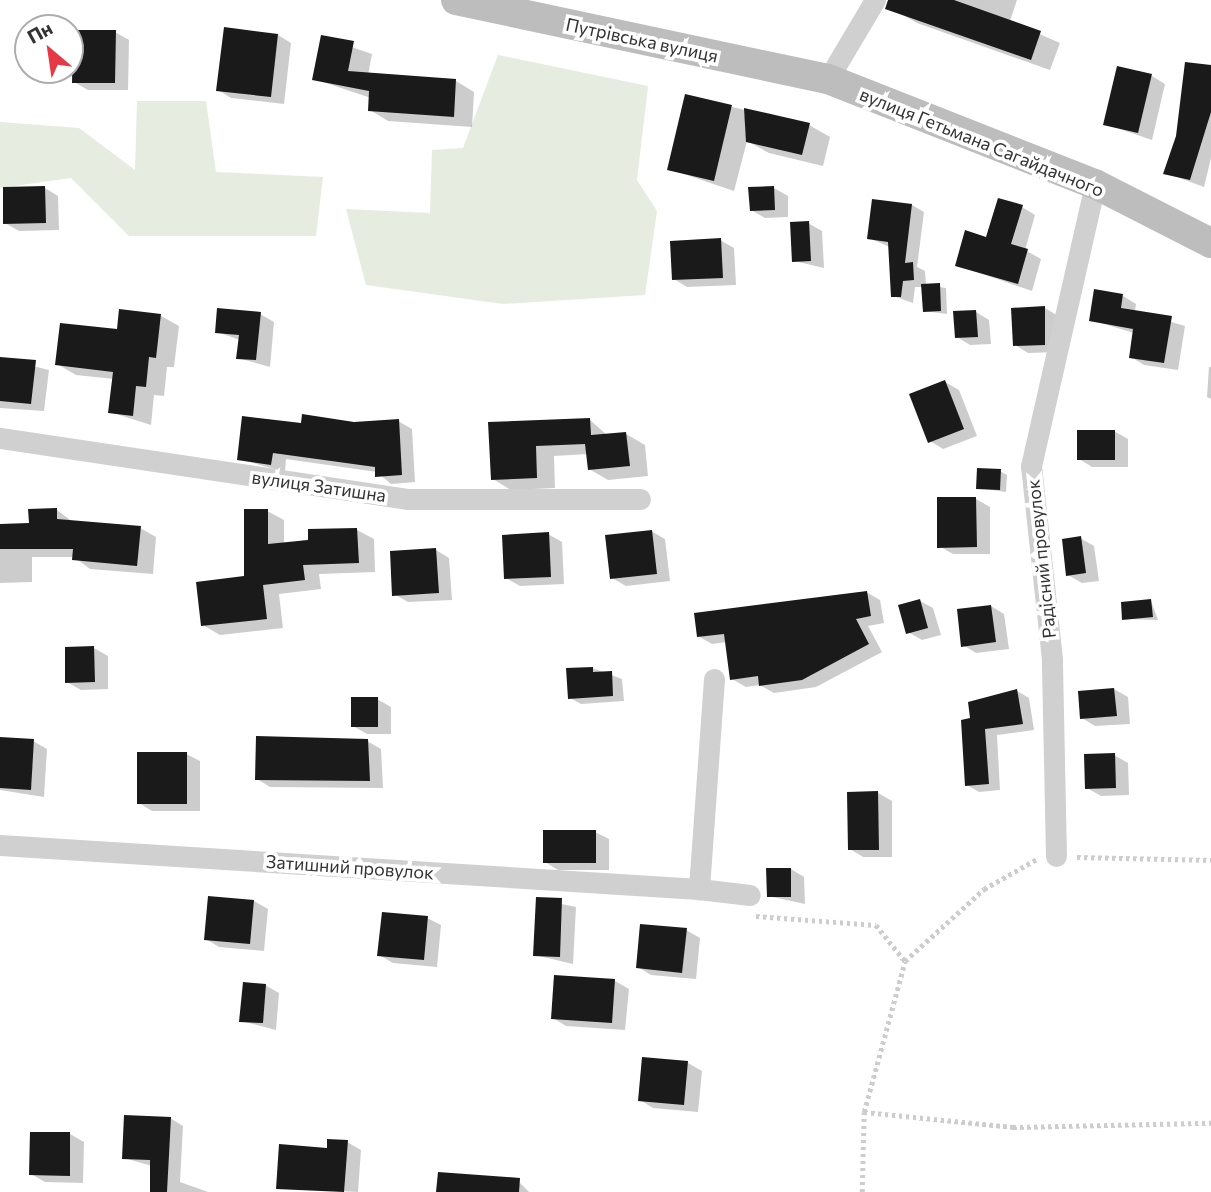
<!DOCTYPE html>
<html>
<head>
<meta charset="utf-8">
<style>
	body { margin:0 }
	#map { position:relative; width:1211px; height:1192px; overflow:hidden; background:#fff; font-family:Commissioner,sans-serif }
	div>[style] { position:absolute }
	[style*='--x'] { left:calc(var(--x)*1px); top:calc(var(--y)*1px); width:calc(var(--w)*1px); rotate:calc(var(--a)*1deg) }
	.green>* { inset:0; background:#e6ecdf }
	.shadow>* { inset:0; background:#0003 }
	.building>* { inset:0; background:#1a1a1a }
	.path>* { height:4.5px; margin-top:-2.25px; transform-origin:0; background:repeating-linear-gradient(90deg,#cdcdcd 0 3.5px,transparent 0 7px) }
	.minor>* { height:21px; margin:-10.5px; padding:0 10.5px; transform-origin:10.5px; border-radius:10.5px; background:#d0d0d0 }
	.secondary>* { height:30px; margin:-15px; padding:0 15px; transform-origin:15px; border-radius:15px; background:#bdbdbd }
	span { translate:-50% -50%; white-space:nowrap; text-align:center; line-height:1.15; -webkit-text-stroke:7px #fff; paint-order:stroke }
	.street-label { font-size:18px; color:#333 }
	.north { position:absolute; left:14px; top:14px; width:70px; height:70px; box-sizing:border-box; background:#fff; border:2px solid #adadad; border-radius:50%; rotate:331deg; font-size:19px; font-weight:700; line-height:28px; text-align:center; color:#333 }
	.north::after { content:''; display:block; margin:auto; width:24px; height:32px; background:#e63946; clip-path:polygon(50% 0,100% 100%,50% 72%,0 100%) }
</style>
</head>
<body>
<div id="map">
	<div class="green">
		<i style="clip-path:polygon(498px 55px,648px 86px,637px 180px,657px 211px,645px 295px,503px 304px,366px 285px,346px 209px,430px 213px,432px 150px,463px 148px)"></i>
		<i style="clip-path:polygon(137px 101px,206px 101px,216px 172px,323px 177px,316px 236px,129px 236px,71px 178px,0 188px,0 122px,79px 128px,135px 170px)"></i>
	</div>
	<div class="shadow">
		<i style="clip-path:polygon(902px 0,1017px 0,1010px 21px,1060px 43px,1050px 70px,917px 23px,898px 12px)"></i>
		<i style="clip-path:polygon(115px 32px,129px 40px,128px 90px,88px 90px,74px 82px)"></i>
		<i style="clip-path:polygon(278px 35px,291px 43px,284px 104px,231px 98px,218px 90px)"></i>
		<i style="clip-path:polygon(322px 37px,372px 54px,368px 75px,456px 81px,474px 92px,472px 127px,388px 121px,370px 110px,371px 98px,314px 79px)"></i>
		<i style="clip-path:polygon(1211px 67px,1211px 158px,1204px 187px,1166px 173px)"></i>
		<i style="clip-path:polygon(1152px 76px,1165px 84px,1152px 140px,1105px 124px)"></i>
		<i style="clip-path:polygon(732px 107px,809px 125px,830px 137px,823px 166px,769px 153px,747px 141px,734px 191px,669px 169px)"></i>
		<i style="clip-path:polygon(45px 188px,58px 196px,59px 230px,19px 231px,5px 223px)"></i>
		<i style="clip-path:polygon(774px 188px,788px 196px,788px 217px,765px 218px,751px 210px)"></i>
		<i style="clip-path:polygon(912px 205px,924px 212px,917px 267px,925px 271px,926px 285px,946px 288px,947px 314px,924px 311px,923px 287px,915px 287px,913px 303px,893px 296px,890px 247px,869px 238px)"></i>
		<i style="clip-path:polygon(1022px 207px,1035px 215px,1025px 250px,1041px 259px,1032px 291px,957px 265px)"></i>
		<i style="clip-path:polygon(808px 223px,822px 231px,824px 268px,794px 261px)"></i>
		<i style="clip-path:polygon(720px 240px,734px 248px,736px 285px,687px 287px,674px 279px)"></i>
		<i style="clip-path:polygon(1123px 296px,1136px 304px,1135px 311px,1185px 326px,1178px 370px,1144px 365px,1131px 357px,1134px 333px,1091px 320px)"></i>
		<i style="clip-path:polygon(1045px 308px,1058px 316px,1058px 352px,1028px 353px,1015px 345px)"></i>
		<i style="clip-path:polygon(976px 312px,989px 320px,991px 344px,970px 345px,957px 337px)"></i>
		<i style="clip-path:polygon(260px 314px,274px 322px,270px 367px,238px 358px,240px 340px,217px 332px)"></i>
		<i style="clip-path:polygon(161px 316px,179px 326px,174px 367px,167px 367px,164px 396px,154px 395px,151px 425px,110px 412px,114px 379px,76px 375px,57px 364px)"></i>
		<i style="clip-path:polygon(0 358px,49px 370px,44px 411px,0 408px)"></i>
		<i style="clip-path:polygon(1209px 367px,1211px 367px,1211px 399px,1207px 397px)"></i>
		<i style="clip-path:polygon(945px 382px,959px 390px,977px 436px,943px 449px,930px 441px)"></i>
		<i style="clip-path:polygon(589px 419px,608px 436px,626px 434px,645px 445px,648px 476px,608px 480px,589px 469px,588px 454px,554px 456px,555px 488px,511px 490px,493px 479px,490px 424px)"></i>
		<i style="clip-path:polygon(398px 421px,412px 429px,415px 482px,391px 484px,377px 472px,286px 459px,285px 472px,239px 459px,303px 425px)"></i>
		<i style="clip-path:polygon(1114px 431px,1128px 439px,1128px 467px,1092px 467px,1079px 459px)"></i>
		<i style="clip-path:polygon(1000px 471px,1007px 475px,1006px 492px,978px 488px)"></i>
		<i style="clip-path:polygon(976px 499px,990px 507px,990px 554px,953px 554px,939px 546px)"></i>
		<i style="clip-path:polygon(57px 510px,73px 522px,140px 528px,156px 537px,153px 574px,90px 569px,74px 557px,32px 557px,32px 582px,0 583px,0 525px,30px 525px)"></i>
		<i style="clip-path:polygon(267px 511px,284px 520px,284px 544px,357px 530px,374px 539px,375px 572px,319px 574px,321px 589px,279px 594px,283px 628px,220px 635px,203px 625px,246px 578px)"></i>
		<i style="clip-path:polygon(651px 531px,665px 539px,670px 581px,626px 586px,612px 578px)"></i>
		<i style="clip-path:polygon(548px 534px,562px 542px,564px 584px,520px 586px,506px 578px)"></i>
		<i style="clip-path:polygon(1080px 538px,1094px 546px,1099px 581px,1082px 583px,1068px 575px)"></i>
		<i style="clip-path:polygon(436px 550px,449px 558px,452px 600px,408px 602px,394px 594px)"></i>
		<i style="clip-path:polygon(866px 592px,880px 600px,884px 623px,868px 626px,882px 652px,816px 687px,774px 693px,760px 685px,746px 687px,732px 679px,727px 642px,712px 644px,698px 636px)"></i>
		<i style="clip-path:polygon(920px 601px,933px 608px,941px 635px,922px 640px,908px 632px)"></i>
		<i style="clip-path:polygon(1151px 601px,1158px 620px,1124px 619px)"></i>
		<i style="clip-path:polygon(991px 606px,1004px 614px,1009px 649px,976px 653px,963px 645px)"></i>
		<i style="clip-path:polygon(94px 648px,108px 656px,108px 689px,81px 690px,67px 682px)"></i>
		<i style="clip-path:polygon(592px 668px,622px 679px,624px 701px,581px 704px,570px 698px)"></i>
		<i style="clip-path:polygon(1114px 689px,1128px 697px,1130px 724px,1095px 726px,1082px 718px)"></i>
		<i style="clip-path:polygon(1017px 691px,1029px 698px,1034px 730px,997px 735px,1000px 790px,979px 792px,967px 785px,972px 719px)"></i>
		<i style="clip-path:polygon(377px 699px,391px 707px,391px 734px,367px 734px,353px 726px)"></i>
		<i style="clip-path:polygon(0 739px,33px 741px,47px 749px,44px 797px,0 790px)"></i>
		<i style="clip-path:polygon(367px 741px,381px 749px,383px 788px,270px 787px,257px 779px)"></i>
		<i style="clip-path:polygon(186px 754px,200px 761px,200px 811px,152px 811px,139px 803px)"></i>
		<i style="clip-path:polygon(1114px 755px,1128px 763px,1129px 795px,1101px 796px,1087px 788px)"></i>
		<i style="clip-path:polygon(878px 793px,892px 801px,892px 857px,863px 857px,850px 849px,849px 794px)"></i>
		<i style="clip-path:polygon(595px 832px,609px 839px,609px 870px,558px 870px,545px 862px)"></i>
		<i style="clip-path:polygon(791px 869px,804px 877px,805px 904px,768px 896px)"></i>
		<i style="clip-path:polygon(210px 898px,254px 901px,268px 909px,264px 951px,219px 947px,206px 939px)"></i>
		<i style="clip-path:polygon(538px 899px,576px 907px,573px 964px,535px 955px)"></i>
		<i style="clip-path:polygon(427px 918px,441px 925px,437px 967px,393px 963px,379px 955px)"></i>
		<i style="clip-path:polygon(686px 930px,700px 938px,696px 979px,651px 975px,638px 967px)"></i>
		<i style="clip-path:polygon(556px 977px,615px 981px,629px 989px,625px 1030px,566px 1026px,553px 1018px)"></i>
		<i style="clip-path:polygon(265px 985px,279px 993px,276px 1030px,241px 1021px)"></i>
		<i style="clip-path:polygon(688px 1063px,702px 1071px,698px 1112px,653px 1108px,640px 1100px)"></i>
		<i style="clip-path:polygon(170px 1118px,183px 1126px,180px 1182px,208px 1192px,151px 1192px,152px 1166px,124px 1158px)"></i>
		<i style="clip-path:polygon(70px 1134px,84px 1142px,83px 1183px,45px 1182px,31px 1174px)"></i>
		<i style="clip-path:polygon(347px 1142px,361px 1150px,358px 1192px,278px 1188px)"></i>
		<i style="clip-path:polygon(516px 1179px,529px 1192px,438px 1192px)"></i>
	</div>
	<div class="building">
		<i style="clip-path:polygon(888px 0,954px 0,1041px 31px,1031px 60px,885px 9px)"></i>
		<i style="clip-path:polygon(224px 27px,278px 34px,271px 97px,216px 91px)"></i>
		<i style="clip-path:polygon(73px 30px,116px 30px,115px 83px,72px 83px)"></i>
		<i style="clip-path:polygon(321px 35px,354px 41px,348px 71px,456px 79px,454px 117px,368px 111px,369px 91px,312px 80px)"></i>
		<i style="clip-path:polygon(1185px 62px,1211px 65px,1211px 112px,1190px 180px,1163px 174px,1176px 136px)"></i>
		<i style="clip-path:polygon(1117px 66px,1152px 74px,1138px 133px,1103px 125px)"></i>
		<i style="clip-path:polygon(685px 94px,732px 105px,714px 181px,667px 170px)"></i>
		<i style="clip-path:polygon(744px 108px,810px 123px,802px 155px,746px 142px)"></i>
		<i style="clip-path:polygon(45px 186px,46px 223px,3px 224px,3px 187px)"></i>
		<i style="clip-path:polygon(774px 186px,775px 210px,750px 211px,748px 187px)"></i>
		<i style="clip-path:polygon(998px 198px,1023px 205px,1011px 244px,1028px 249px,1018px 284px,955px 266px,965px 230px,986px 237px)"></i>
		<i style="clip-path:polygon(872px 199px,912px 204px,905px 263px,913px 262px,914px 280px,903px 281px,901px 297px,891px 297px,888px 242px,867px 239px)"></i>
		<i style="clip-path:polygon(809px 221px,811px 261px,792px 262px,790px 222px)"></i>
		<i style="clip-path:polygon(721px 238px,723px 278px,672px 280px,670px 241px)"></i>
		<i style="clip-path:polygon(940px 283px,941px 311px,923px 312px,921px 284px)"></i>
		<i style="clip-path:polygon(1094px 289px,1123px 294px,1121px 308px,1172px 316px,1164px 363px,1129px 358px,1133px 329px,1089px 321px)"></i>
		<i style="clip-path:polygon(1045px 306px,1045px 345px,1013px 346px,1011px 308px)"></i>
		<i style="clip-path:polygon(217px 308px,261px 312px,256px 360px,236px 359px,239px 335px,215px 333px)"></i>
		<i style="clip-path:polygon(119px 309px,161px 314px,156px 358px,149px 357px,146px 387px,136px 386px,133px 416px,108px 413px,113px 372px,55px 365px,60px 323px,117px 329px)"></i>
		<i style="clip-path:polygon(976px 310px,978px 337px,955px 338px,953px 311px)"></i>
		<i style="clip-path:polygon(0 357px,36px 360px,31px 404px,0 401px)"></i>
		<i style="clip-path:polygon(945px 380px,964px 429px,928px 443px,909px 394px)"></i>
		<i style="clip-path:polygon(302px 414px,354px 422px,399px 419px,402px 475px,375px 477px,375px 467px,273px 453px,271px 465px,237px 460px,242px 416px,301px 423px)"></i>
		<i style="clip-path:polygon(590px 418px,591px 435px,626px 432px,630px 466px,588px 470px,585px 444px,536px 446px,537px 478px,491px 480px,488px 422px)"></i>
		<i style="clip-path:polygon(1077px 430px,1115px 430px,1115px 460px,1077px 460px)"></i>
		<i style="clip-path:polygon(977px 468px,1001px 469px,1000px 490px,976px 489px)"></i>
		<i style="clip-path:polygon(937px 497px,976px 497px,977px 547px,937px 548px)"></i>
		<i style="clip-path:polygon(57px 508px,57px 519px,141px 526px,137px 566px,72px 560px,73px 549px,0 549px,0 524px,29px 523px,28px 509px)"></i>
		<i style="clip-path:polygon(244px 509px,268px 509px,268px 544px,308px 540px,308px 529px,357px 528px,359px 563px,303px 565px,305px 580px,263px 585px,267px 619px,201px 626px,196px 582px,244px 576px)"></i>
		<i style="clip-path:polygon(652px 530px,657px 574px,610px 579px,605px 535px)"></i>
		<i style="clip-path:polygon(549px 532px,551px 577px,504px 579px,502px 535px)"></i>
		<i style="clip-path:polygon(1081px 536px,1086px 573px,1066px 576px,1062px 539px)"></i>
		<i style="clip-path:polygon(436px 548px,439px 593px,392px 596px,390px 551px)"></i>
		<i style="clip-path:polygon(867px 591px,871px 616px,856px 619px,869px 644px,802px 680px,759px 686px,758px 676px,730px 680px,724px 634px,697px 637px,694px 613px)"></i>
		<i style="clip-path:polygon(920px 599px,928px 628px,906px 634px,898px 605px)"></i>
		<i style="clip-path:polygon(1151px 599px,1153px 617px,1122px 620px,1121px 602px)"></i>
		<i style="clip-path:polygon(991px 605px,996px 642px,961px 647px,957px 609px)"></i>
		<i style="clip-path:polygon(94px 646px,95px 682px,65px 683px,65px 647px)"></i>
		<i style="clip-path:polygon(593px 667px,593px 672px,612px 671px,613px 696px,568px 699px,566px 668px)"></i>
		<i style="clip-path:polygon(1114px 688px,1117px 716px,1080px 719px,1078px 691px)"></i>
		<i style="clip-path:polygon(1017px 689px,1023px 724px,985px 729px,989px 784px,965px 786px,961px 720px,970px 718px,968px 702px)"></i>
		<i style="clip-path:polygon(351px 697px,378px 697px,378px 727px,351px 727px)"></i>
		<i style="clip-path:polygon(256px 736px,368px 739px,370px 781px,255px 780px)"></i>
		<i style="clip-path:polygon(0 737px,34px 739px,31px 790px,0 788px)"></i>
		<i style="clip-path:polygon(137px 752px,187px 752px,187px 804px,137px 804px)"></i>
		<i style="clip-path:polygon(1115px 753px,1116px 788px,1085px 789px,1084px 754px)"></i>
		<i style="clip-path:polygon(878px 791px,879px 850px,848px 850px,847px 792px)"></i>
		<i style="clip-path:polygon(543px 830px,596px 830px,596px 863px,543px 863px)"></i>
		<i style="clip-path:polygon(766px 868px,791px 868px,791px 897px,767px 897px)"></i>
		<i style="clip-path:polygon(208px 896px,254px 900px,250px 944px,204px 940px)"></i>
		<i style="clip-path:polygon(536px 897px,562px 898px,560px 957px,533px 956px)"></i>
		<i style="clip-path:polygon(382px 912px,428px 916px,424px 960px,377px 956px)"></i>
		<i style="clip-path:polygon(640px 924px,687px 928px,682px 973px,636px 968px)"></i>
		<i style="clip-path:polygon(554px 975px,615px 979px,612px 1023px,551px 1019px)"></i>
		<i style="clip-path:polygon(243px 982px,266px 984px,263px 1023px,239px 1022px)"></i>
		<i style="clip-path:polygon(642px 1057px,688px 1061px,684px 1105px,638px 1101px)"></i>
		<i style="clip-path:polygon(124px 1115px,171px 1117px,167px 1192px,150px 1192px,150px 1160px,122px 1159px)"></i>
		<i style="clip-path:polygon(30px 1132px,70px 1132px,70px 1176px,29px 1175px)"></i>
		<i style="clip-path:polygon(327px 1139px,348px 1140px,344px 1192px,276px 1189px,279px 1144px,327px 1148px)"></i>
		<i style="clip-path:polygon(438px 1172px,520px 1178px,519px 1192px,436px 1192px)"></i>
	</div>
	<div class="path">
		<i style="--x:1077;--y:857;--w:134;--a:1.3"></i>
		<i style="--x:756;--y:916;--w:120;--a:4.3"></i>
		<i style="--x:876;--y:925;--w:46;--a:51.1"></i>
		<i style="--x:864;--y:1112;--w:150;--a:5.7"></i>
		<i style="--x:1013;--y:1127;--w:198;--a:-1.2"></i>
		<i style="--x:862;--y:1192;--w:80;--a:-88.6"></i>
		<i style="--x:864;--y:1112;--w:156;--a:-74.8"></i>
		<i style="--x:905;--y:961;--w:107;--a:-42.3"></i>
		<i style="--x:984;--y:889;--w:61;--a:-29.5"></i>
	</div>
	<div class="minor">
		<i style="--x:828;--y:79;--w:92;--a:-59.3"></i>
		<i style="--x:0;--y:438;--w:413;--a:8.5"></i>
		<i style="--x:408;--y:499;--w:232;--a:0"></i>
		<i style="--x:714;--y:679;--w:211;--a:94.1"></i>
		<i style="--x:699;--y:889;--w:51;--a:6.7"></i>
		<i style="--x:0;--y:845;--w:700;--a:3.6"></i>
		<i style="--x:1056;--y:856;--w:197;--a:-91.2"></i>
		<i style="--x:1052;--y:659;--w:194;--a:-96.2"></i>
		<i style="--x:1031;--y:466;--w:289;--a:-77.2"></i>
	</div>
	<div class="secondary">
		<i style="--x:456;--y:0;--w:380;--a:12"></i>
		<i style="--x:828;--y:79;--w:287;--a:21.5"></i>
		<i style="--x:1095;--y:184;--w:130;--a:27"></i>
	</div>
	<div class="street-label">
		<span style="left:642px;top:40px;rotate:12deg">Путрівська вулиця</span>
		<span style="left:982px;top:142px;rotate:22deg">вулиця Гетьмана Сагайдачного</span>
		<span style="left:319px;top:486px;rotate:8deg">вулиця Затишна</span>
		<span style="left:1041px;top:559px;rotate:-96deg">Радісний провулок</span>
		<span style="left:350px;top:867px;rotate:4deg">Затишний провулок</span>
	</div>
	<div class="north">Пн</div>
</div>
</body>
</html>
